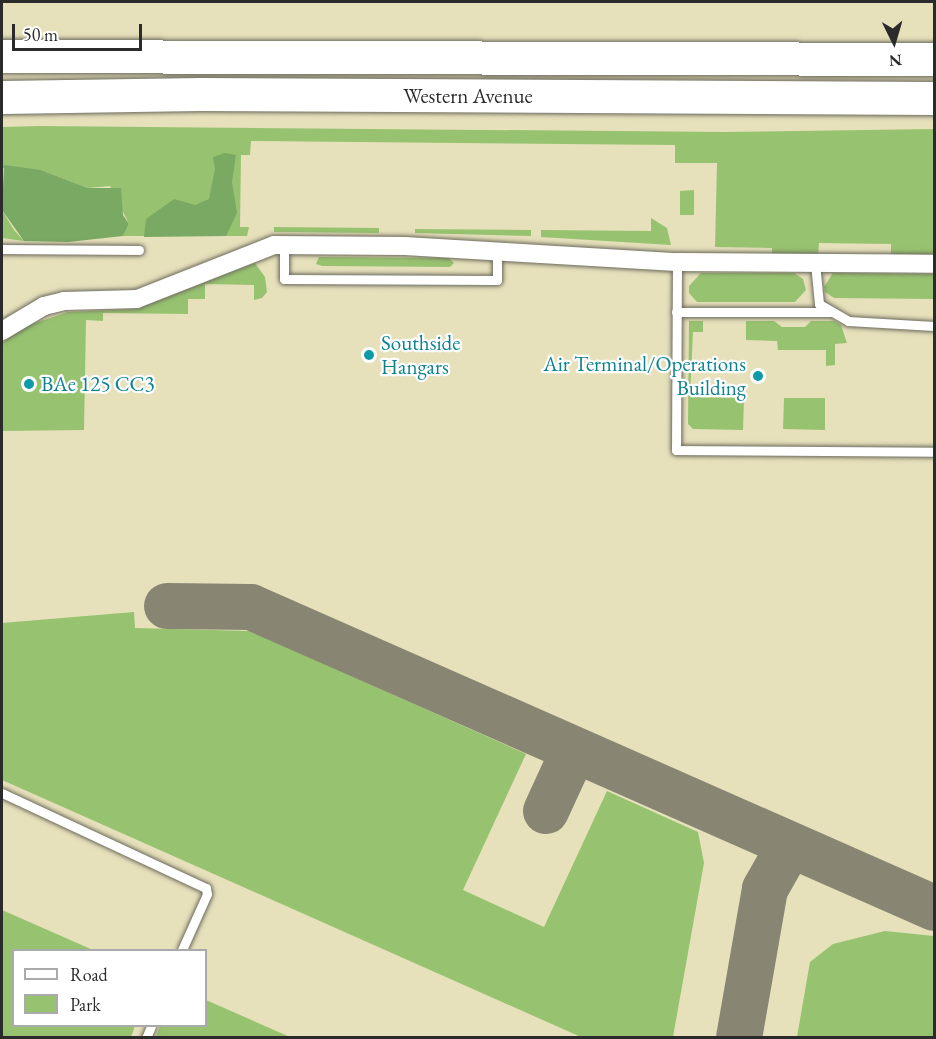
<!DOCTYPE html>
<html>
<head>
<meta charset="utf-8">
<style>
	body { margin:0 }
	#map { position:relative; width:936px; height:1039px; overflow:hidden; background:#e6e0bb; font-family:"EB Garamond",serif }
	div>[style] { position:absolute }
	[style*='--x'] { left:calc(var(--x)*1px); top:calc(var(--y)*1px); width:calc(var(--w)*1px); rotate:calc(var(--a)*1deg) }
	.green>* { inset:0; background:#97c370 }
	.forest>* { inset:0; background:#79a962 }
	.taxiway>* { height:46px; margin:-23px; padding:0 23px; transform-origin:23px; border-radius:23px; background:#888673 }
	.roads { filter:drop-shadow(0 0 2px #6c6a5d) drop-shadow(0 0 2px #6c6a5d) }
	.lane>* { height:9px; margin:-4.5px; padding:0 4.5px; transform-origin:4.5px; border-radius:4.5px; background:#fff }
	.street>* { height:18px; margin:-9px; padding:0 9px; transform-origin:9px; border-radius:9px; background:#fff }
	.highway>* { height:33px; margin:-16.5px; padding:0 16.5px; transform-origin:16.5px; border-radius:16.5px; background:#fff }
	.dots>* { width:16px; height:16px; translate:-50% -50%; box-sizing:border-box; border:3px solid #fff; border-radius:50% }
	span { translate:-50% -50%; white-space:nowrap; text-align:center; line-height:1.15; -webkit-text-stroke:4.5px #fff; paint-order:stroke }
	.street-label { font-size:21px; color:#2b2b2b }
	.culture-label { font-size:21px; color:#0d838f }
	.left { translate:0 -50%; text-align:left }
	.right { translate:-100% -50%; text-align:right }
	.frame { position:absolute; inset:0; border:3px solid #2b2b2b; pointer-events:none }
	.legend { position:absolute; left:12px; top:949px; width:195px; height:78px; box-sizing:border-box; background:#fff; border:2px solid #aaa; margin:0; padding:8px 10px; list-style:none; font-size:18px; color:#2b2b2b }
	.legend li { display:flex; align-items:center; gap:12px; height:30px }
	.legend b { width:30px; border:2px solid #aaa }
	.north { position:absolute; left:864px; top:12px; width:60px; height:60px; -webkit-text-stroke:4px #fff; paint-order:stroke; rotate:175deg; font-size:16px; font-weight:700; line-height:24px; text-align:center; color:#2b2b2b }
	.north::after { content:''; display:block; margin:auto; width:21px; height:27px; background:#2b2b2b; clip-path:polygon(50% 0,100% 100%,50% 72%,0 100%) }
	.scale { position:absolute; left:12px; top:24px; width:130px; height:27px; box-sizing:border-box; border:3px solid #2b2b2b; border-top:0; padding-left:8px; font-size:18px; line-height:21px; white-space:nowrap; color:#2b2b2b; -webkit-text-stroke:4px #fff; paint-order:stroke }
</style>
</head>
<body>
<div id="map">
	<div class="green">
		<i style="clip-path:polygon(39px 126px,723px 132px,934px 129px,934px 257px,891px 257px,891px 244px,819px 243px,818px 257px,772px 256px,772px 248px,715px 247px,717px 163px,675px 163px,675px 145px,251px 141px,250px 155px,241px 155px,240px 227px,249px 227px,247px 236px,123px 236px,129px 224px,110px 186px,88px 188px,41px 170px,2px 168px,2px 127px)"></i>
		<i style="clip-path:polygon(694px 190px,694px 215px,680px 215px,680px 191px)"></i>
		<i style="clip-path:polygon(2px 210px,14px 230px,24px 241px,2px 238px)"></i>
		<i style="clip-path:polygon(651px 218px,667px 228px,671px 245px,541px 237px,541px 230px,651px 231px)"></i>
		<i style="clip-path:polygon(274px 227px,379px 228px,379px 233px,274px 232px)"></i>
		<i style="clip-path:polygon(415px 229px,531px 230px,531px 236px,415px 233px)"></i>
		<i style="clip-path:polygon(319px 257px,449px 258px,454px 263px,450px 267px,322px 266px,316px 264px)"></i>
		<i style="clip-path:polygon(255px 263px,265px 277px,267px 292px,262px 298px,254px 300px,254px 285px,205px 284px,205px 299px,188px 299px,188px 314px,103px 313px,103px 321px,86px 320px,84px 430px,2px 431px,2px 343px,23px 327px,68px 312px,137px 309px)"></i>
		<i style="clip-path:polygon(701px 273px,794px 273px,803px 279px,806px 290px,795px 302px,697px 302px,689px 293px,689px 286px)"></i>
		<i style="clip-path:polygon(833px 273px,934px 274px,934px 299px,834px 298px,825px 292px,824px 287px)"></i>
		<i style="clip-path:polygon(689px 321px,703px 321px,703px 332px,693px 332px,690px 397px,744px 398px,743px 430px,693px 429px,688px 424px)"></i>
		<i style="clip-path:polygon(746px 321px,774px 321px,782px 327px,805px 327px,811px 321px,834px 321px,841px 325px,847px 343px,835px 344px,835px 365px,826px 366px,826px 350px,778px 350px,777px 341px,746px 340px)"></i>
		<i style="clip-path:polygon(784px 398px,825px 398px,825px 430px,783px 429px)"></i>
		<i style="clip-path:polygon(134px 612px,135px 628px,250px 631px,526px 754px,463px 890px,544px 927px,607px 791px,698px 832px,704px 863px,673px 1037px,581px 1037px,2px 780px,2px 623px)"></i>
		<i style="clip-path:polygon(2px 910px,93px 950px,14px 950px,14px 1026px,135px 1026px,131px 1037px,2px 1037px)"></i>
		<i style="clip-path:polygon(885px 931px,934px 936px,934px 1037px,797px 1037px,810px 962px,833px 944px)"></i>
		<i style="clip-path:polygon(206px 1000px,290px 1037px,156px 1037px,160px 1026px,206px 1026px)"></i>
	</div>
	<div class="forest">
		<i style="clip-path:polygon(225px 153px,236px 155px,232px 182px,237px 213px,226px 236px,144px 237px,146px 219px,174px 199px,195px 205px,209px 199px,215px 169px,213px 157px)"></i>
		<i style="clip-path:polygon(4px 165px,41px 170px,88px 188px,121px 188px,123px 215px,129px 224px,123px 236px,68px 242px,24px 241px,2px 210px)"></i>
	</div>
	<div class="taxiway">
		<i style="--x:167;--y:606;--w:84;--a:0.7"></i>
		<i style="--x:251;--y:607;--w:746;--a:23.78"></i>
		<i style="--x:546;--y:811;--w:67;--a:-65.3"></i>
		<i style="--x:739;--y:1038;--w:151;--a:-80.1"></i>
		<i style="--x:765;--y:889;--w:48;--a:-60.3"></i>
	</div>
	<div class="roads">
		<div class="lane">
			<i style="--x:284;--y:245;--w:34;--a:90"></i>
			<i style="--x:284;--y:279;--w:213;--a:0.3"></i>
			<i style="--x:497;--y:280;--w:28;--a:-90"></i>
			<i style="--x:2;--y:249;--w:137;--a:0.4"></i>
			<i style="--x:677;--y:262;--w:188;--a:90.3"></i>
			<i style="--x:676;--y:450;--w:258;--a:0.4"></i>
			<i style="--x:815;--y:263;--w:41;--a:84.4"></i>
			<i style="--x:819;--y:304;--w:34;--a:30"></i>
			<i style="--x:848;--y:321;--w:86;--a:3.3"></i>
			<i style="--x:676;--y:312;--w:154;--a:0"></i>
			<i style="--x:2;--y:793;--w:225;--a:25"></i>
			<i style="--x:206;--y:888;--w:6;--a:81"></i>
			<i style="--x:207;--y:894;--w:61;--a:114.1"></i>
			<i style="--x:146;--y:1038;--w:13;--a:-67"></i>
		</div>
		<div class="street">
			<i style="--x:2;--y:331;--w:49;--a:-30.8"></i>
			<i style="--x:44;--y:306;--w:21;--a:-14"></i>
			<i style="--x:64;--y:301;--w:73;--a:-1.6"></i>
			<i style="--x:137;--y:299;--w:147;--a:-21.5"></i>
			<i style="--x:274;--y:245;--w:131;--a:0.4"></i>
			<i style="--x:405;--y:246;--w:272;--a:3.4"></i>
			<i style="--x:677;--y:262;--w:257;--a:0.4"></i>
		</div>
		<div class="highway">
			<i style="--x:2;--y:56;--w:932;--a:0.18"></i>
			<i style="--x:2;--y:97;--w:198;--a:-0.9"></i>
			<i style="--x:200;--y:94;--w:734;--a:0.31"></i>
		</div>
	</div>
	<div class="dots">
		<i style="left:369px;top:355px;background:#0f9aa8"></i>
		<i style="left:758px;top:376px;background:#0f9aa8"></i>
		<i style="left:29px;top:384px;background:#0f9aa8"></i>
	</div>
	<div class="street-label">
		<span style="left:468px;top:96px">Western Avenue</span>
	</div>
	<div class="culture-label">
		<span class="left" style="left:381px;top:355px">Southside<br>Hangars</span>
		<span class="right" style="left:746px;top:376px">Air Terminal/Operations<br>Building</span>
		<span class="left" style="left:41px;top:384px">BAe 125 CC3</span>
	</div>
	<div class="frame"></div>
	<ul class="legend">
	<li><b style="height:8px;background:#fff"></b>Road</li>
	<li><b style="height:16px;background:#97c370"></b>Park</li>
	</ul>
	<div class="north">N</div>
	<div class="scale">50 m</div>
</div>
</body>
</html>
